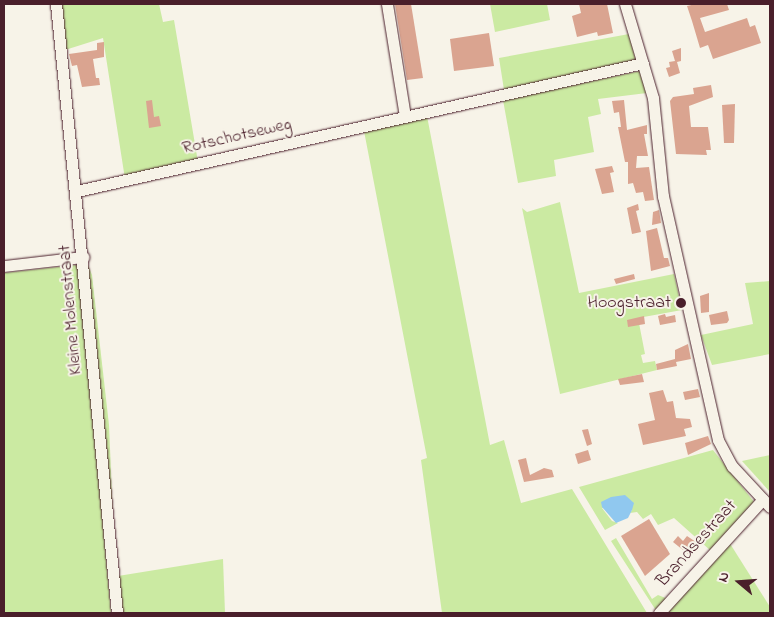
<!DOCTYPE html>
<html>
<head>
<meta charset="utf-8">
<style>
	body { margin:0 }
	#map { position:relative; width:774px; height:617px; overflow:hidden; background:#f7f3e8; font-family:"Indie Flower",sans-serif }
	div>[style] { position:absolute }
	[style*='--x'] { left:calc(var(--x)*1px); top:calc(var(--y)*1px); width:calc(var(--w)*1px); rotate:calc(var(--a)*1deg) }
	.green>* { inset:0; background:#cbeaa2 }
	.water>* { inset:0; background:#90c8ef }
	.building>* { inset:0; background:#daa490 }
	.roads { filter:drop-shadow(0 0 1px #4a1f2b) drop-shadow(0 0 1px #4a1f2b) }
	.minor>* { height:11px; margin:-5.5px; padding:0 5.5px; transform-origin:5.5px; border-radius:5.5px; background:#f7f3e8 }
	.dots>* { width:14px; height:14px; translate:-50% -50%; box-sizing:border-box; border:2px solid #f7f3e8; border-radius:50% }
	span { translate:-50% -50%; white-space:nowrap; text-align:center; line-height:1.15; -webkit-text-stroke:4px #f7f3e8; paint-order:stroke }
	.street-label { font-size:18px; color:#4a1f2b }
	.poi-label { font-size:18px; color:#4a1f2b }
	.right { translate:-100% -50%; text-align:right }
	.frame { position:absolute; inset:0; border:5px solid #4a1f2b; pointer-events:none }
	.north { position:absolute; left:714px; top:557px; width:50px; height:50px; -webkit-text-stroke:4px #f7f3e8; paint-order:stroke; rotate:288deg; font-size:14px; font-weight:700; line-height:20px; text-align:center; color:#4a1f2b }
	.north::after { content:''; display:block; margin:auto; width:18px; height:22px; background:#4a1f2b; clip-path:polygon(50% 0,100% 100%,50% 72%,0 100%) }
</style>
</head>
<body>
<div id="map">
	<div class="green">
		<i style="clip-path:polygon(60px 4px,159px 4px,163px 22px,174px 20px,198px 162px,125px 179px,103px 38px,65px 50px)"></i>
		<i style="clip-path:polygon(490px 4px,547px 4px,550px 20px,495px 32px)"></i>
		<i style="clip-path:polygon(629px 34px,636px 61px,504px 90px,499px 58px)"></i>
		<i style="clip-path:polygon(640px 71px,647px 93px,598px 99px,601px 114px,588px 117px,594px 152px,554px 160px,556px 176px,518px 183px,503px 100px)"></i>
		<i style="clip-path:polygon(427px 116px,490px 445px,504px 440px,521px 503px,572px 489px,647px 613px,442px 613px,421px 460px,427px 458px,364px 131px)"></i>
		<i style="clip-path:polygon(560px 202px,579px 293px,674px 274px,682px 310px,638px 318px,645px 354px,641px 355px,643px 363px,655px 361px,657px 370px,560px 394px,522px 208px,527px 212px)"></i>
		<i style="clip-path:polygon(86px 260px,92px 275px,109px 425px,113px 518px)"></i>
		<i style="clip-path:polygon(76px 265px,80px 268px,111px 613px,4px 613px,4px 273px)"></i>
		<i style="clip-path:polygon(770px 281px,770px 354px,712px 365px,701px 335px,753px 324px,745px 283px)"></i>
		<i style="clip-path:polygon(713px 450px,754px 502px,711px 551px,674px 518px,658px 525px,651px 514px,643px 519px,637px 512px,630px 513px,632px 510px,602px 508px,612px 521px,618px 523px,605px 530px,579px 487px)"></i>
		<i style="clip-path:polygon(770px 455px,770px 492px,742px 461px)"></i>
		<i style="clip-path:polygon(616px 538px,652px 599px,658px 595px,668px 599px,657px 612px,611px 541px)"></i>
		<i style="clip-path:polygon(729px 542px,770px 607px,770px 613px,666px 613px)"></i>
		<i style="clip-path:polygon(223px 559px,225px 613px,121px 613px,118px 576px)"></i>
	</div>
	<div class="water">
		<i style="clip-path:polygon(625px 495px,634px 503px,632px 510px,628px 518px,616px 523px,602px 507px,601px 502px,611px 497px)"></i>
	</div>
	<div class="building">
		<i style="clip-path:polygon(395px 4px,411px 4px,423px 78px,407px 80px)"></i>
		<i style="clip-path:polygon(579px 4px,607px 4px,613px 33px,598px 36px,597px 32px,577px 37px,572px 16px,581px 13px)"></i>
		<i style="clip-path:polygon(696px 4px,727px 4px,729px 10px,700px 18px,705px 32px,747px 18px,750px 27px,755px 25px,761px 43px,713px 59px,708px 45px,700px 48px,692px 21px,687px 6px)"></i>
		<i style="clip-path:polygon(489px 33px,494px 66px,454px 71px,450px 39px)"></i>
		<i style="clip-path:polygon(104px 42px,104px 57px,93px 59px,96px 78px,99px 78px,100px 85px,82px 87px,77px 65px,72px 66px,69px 54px,97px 50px,97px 43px)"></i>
		<i style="clip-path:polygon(681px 48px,681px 61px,677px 62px,680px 73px,669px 77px,666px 68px,670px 67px,669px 62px,675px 61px,672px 51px)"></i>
		<i style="clip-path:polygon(711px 85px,713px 97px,689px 106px,691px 127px,708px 127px,711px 150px,706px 150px,707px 155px,676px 154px,670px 101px,673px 97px,694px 94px,693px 88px)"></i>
		<i style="clip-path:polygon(152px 100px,154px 117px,159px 116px,161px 126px,149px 128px,146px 101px)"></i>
		<i style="clip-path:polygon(624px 100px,627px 130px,647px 125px,647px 134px,644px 134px,648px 156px,637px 156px,636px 168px,649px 167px,654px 200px,645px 201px,643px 192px,636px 193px,633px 183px,628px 184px,628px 162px,625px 162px,618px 127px,621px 127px,619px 112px,614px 113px,612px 101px)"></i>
		<i style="clip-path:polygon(735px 104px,734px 143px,724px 143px,722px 105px)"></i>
		<i style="clip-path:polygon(612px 166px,614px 172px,610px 173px,614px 192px,602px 194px,595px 169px)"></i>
		<i style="clip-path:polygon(638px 204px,639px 210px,636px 211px,641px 232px,632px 234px,627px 208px)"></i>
		<i style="clip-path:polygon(659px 210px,661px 223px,652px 225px,653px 212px)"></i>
		<i style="clip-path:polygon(657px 228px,664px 258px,668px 258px,670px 266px,651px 271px,646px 231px)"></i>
		<i style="clip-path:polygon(634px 274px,635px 279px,616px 284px,614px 279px)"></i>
		<i style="clip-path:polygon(709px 293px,709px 312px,701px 313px,700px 296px)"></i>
		<i style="clip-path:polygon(727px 311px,729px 320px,727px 323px,711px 325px,709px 315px)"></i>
		<i style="clip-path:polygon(665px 314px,666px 317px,675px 315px,676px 322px,660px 325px,658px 316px)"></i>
		<i style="clip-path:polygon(644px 316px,645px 324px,628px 327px,627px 320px)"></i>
		<i style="clip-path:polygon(688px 344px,691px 359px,676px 362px,677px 366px,657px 370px,656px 364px,675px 359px,675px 350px)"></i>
		<i style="clip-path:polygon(642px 374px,644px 382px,620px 385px,618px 379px)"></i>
		<i style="clip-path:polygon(698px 389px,700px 397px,685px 400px,683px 392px)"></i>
		<i style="clip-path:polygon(663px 390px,667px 402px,673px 401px,676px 418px,690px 419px,692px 427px,684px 429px,686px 436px,643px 445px,638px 424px,655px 420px,649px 393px)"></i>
		<i style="clip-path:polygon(588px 429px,592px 444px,587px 446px,582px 430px)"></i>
		<i style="clip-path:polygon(708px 436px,711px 444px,688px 455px,685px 443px)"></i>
		<i style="clip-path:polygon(588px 450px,591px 460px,578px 464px,575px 454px)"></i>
		<i style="clip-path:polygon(526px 458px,530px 475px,544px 468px,552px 470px,554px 477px,524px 482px,518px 460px)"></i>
		<i style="clip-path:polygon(649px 519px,670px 554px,645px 576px,621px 536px)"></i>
		<i style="clip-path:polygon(678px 536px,683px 541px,687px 536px,696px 542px,688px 554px,673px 542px)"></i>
	</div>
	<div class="roads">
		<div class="minor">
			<i style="--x:56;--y:4;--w:612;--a:84.28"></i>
			<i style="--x:387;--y:4;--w:113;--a:80.9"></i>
			<i style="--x:625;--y:4;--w:98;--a:73.4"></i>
			<i style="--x:653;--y:98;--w:99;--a:84.2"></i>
			<i style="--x:663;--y:196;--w:250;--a:77.3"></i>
			<i style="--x:718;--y:440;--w:30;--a:62"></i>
			<i style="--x:732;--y:466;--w:56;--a:47.2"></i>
			<i style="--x:77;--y:191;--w:580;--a:-12.74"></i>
			<i style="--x:4;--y:266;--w:80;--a:-6.5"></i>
			<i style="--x:659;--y:613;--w:154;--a:-47.6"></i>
		</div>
	</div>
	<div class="dots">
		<i style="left:681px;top:303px;background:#4a1f2b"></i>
	</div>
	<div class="street-label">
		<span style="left:237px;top:137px;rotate:-13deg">Rotschotseweg</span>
		<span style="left:71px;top:310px;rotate:-95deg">Kleine Molenstraat</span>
		<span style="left:697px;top:544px;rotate:-48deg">Brandsestraat</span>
	</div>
	<div class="poi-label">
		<span class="right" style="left:671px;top:303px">Hoogstraat</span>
	</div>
	<div class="frame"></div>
	<div class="north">N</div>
</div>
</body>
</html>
